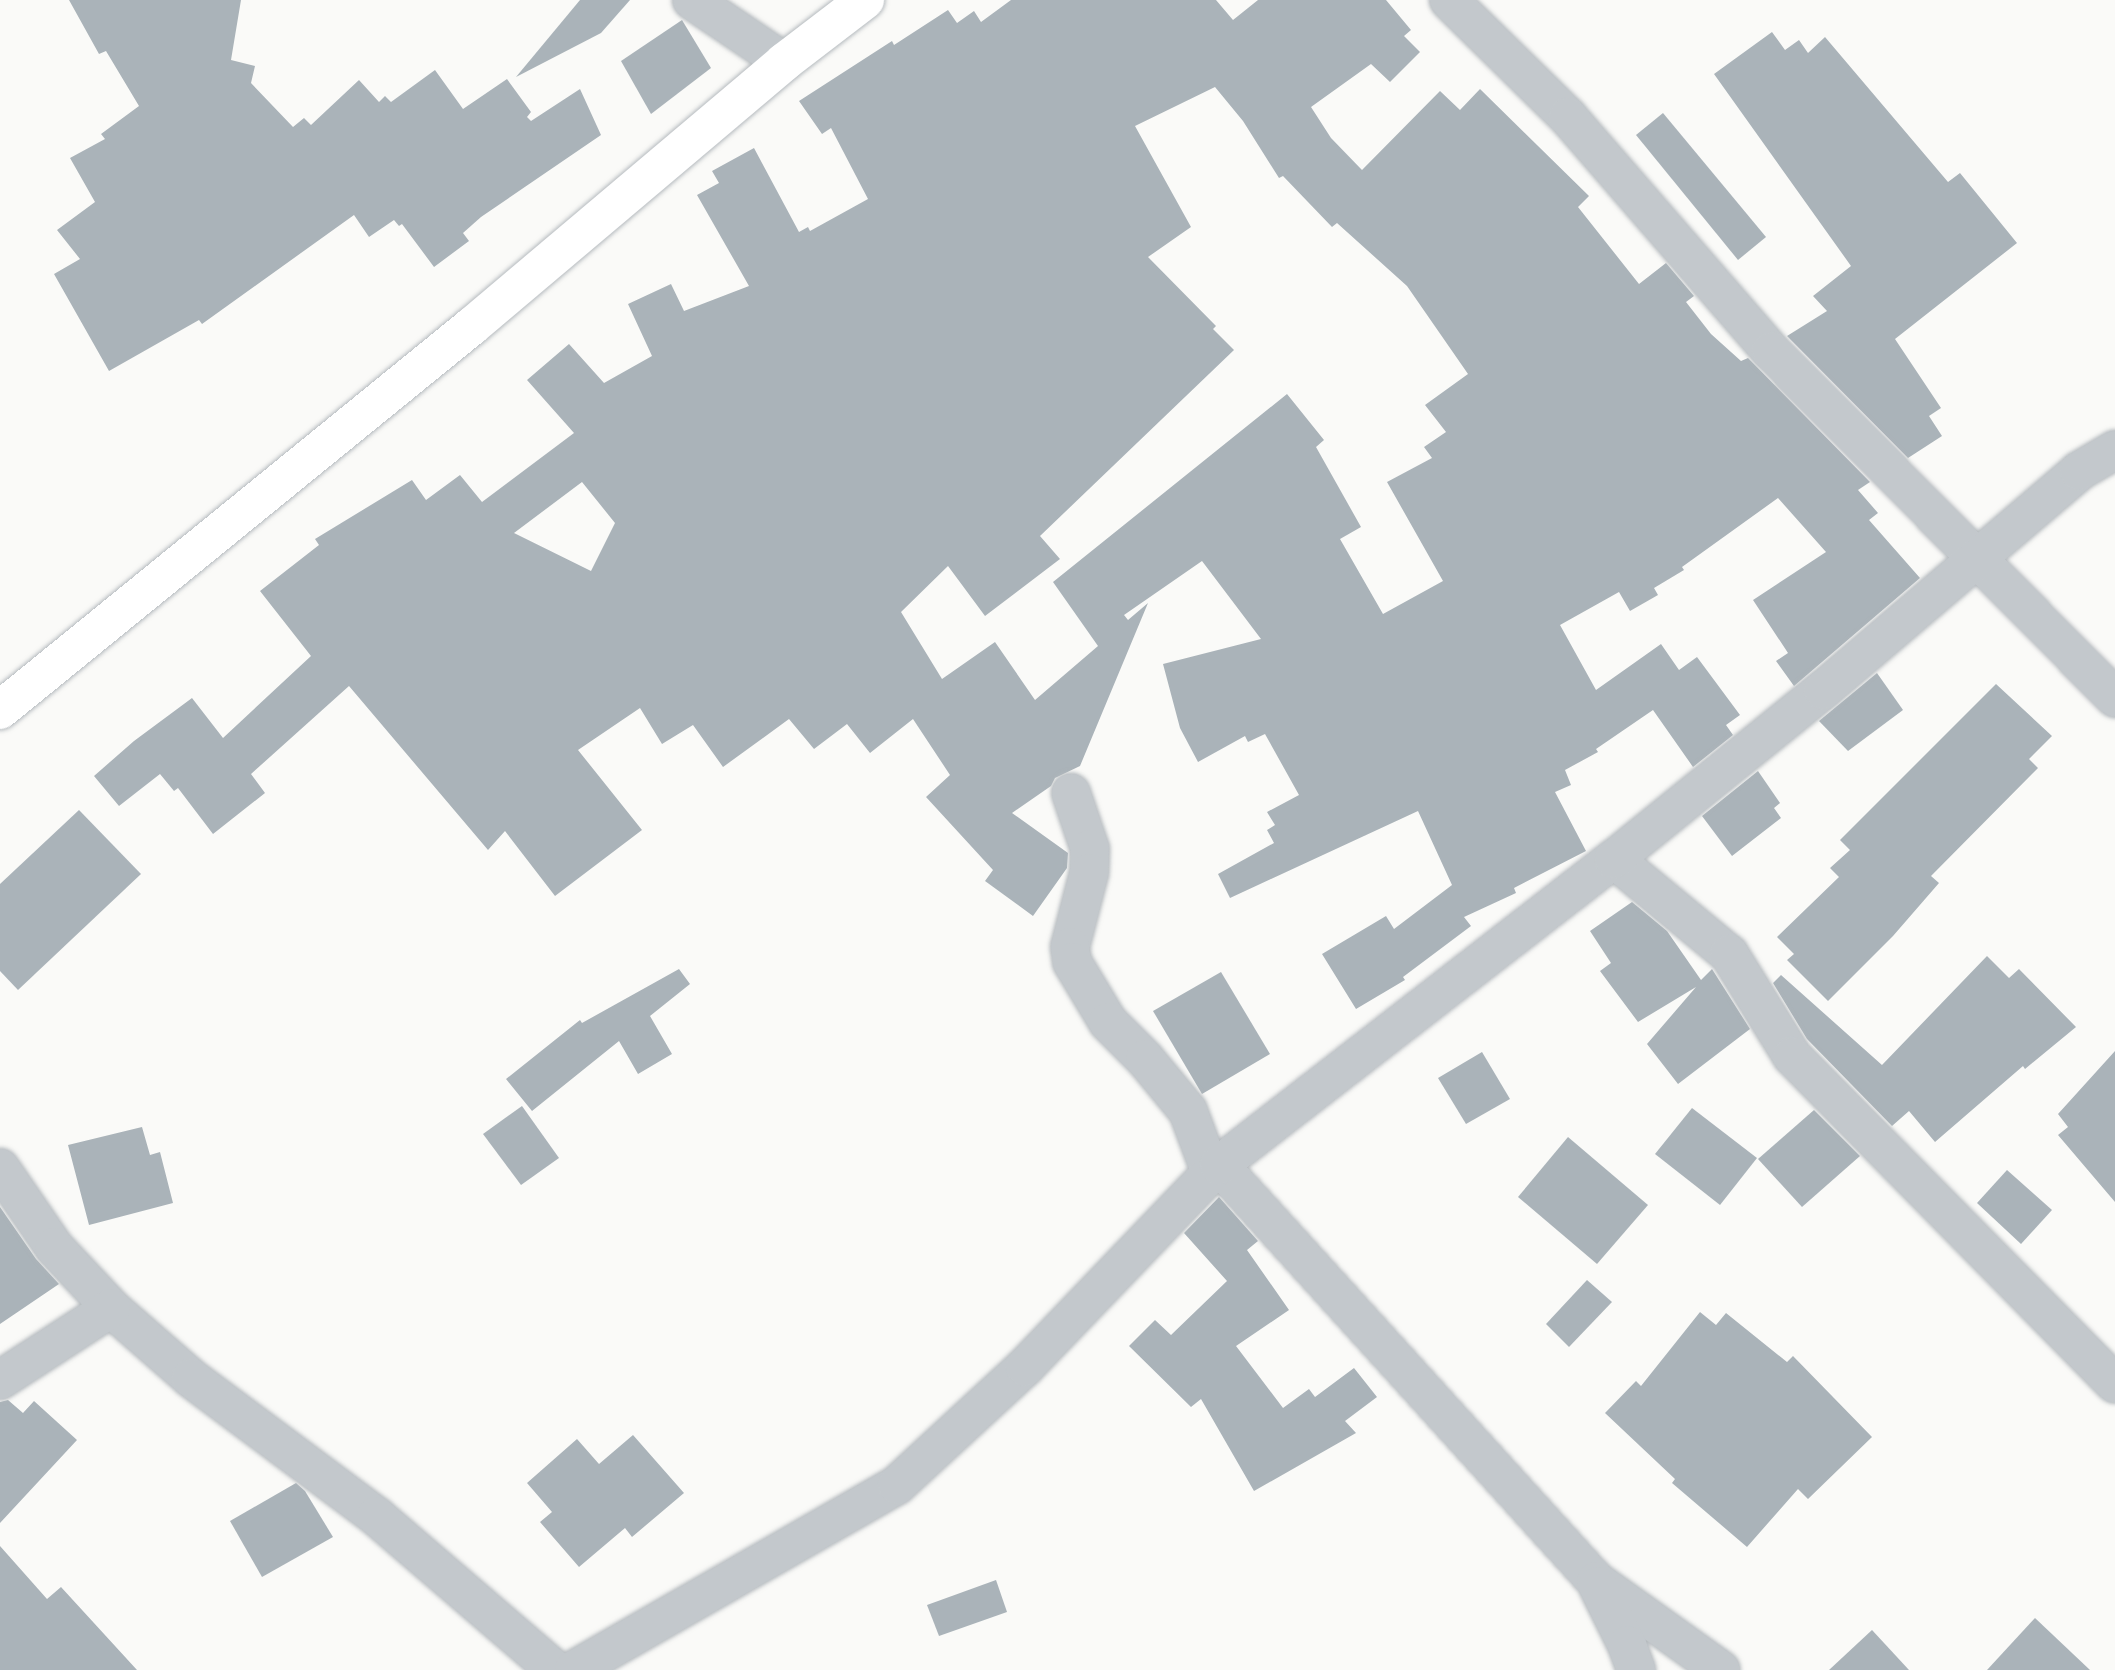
<!DOCTYPE html>
<html>
<head>
<meta charset="utf-8">
<style>
	body { margin:0 }
	#map { position:relative; width:2115px; height:1670px; overflow:hidden; background:#fafaf8; font-family:Figtree,sans-serif }
	div>[style] { position:absolute }
	[style*='--x'] { left:calc(var(--x)*1px); top:calc(var(--y)*1px); width:calc(var(--w)*1px); rotate:calc(var(--a)*1deg) }
	.building>* { inset:0; background:#aab3b9 }
	.roads { filter:drop-shadow(0 0 2px #b5babe) drop-shadow(0 0 2px #b5babe) }
	.street>* { height:38px; margin:-19px; padding:0 19px; transform-origin:19px; border-radius:19px; background:#c3c8cc }
	.primary>* { height:38px; margin:-19px; padding:0 19px; transform-origin:19px; border-radius:19px; background:#fff }
	span { translate:-50% -50%; white-space:nowrap; text-align:center; line-height:1.15; -webkit-text-stroke:7px #fff; paint-order:stroke }
</style>
</head>
<body>
<div id="map">
	<div class="building">
		<i style="clip-path:polygon(69px 0,241px 0,231px 60px,255px 66px,251px 83px,293px 127px,304px 118px,311px 125px,359px 80px,379px 102px,385px 96px,391px 102px,435px 70px,463px 109px,507px 79px,531px 112px,527px 117px,531px 121px,580px 89px,601px 135px,481px 217px,463px 233px,469px 241px,434px 267px,402px 224px,399px 226px,394px 220px,369px 237px,354px 215px,202px 324px,199px 320px,109px 371px,54px 274px,80px 259px,57px 230px,95px 202px,70px 158px,105px 139px,101px 134px,139px 106px,106px 51px,99px 54px)"></i>
		<i style="clip-path:polygon(580px 0,630px 0,601px 33px,516px 77px)"></i>
		<i style="clip-path:polygon(evenodd,1011px 0,1216px 0,1233px 20px,1258px 0,1386px 0,1411px 30px,1404px 36px,1420px 52px,1390px 82px,1371px 64px,1311px 107px,1331px 138px,1362px 170px,1440px 91px,1460px 110px,1480px 89px,1589px 196px,1578px 207px,1639px 284px,1666px 263px,1694px 296px,1686px 302px,1711px 334px,1741px 361px,1748px 358px,1870px 482px,1858px 490px,1878px 513px,1869px 520px,1920px 578px,1794px 686px,1776px 661px,1788px 653px,1753px 600px,1826px 552px,1778px 498px,1682px 567px,1684px 570px,1654px 588px,1658px 595px,1630px 611px,1619px 592px,1560px 625px,1596px 690px,1661px 644px,1679px 670px,1697px 657px,1740px 715px,1726px 725px,1733px 735px,1693px 767px,1653px 710px,1596px 749px,1598px 752px,1565px 770px,1571px 785px,1555px 792px,1586px 851px,1514px 888px,1516px 893px,1464px 917px,1471px 926px,1403px 977px,1405px 980px,1356px 1009px,1322px 954px,1386px 916px,1394px 929px,1452px 885px,1418px 811px,1230px 898px,1218px 874px,1274px 843px,1267px 830px,1275px 825px,1267px 812px,1299px 795px,1265px 734px,1248px 742px,1245px 736px,1198px 762px,1180px 728px,1163px 664px,1261px 639px,1202px 561px,1124px 615px,1128px 620px,1148px 603px,1080px 766px,1055px 778px,1051px 786px,1012px 813px,1068px 853px,1067px 868px,1033px 916px,985px 881px,993px 870px,926px 797px,950px 775px,913px 719px,870px 753px,847px 724px,814px 749px,789px 719px,723px 767px,693px 725px,662px 744px,640px 708px,578px 750px,642px 830px,555px 896px,505px 831px,488px 850px,349px 686px,251px 774px,265px 793px,213px 834px,178px 788px,174px 791px,160px 774px,119px 806px,94px 776px,134px 741px,192px 698px,223px 738px,311px 656px,260px 591px,319px 545px,315px 539px,412px 480px,426px 500px,460px 475px,482px 502px,574px 433px,527px 380px,569px 344px,604px 383px,652px 356px,628px 304px,671px 284px,684px 311px,749px 286px,697px 195px,719px 183px,712px 171px,754px 148px,799px 232px,808px 227px,810px 231px,868px 199px,831px 128px,822px 134px,799px 101px,892px 41px,894px 45px,948px 10px,957px 23px,974px 11px,981px 22px,1011px 0,1215px 87px,1243px 121px,1279px 178px,1283px 176px,1332px 227px,1337px 223px,1407px 286px,1468px 374px,1425px 405px,1446px 432px,1424px 447px,1432px 458px,1387px 482px,1443px 581px,1383px 614px,1340px 539px,1361px 527px,1316px 447px,1324px 440px,1287px 394px,1053px 582px,1098px 646px,1035px 700px,995px 642px,942px 679px,901px 612px,948px 566px,985px 616px,1060px 559px,1040px 536px,1234px 350px,1213px 329px,1216px 326px,1148px 257px,1191px 227px,1135px 126px,1215px 87px,1011px 0,582px 482px,615px 523px,591px 571px,514px 533px,582px 482px)"></i>
		<i style="clip-path:polygon(682px 20px,711px 68px,651px 114px,621px 61px)"></i>
		<i style="clip-path:polygon(1772px 32px,1785px 50px,1799px 40px,1808px 53px,1825px 37px,1948px 182px,1960px 173px,2017px 243px,1895px 339px,1941px 408px,1929px 416px,1942px 436px,1908px 458px,1787px 336px,1827px 311px,1813px 296px,1851px 266px,1714px 74px)"></i>
		<i style="clip-path:polygon(1663px 113px,1766px 237px,1738px 260px,1636px 135px)"></i>
		<i style="clip-path:polygon(1877px 673px,1903px 710px,1848px 751px,1819px 721px)"></i>
		<i style="clip-path:polygon(1996px 684px,2052px 736px,2029px 759px,2038px 768px,1931px 876px,1939px 883px,1893px 936px,1828px 1001px,1787px 960px,1794px 954px,1777px 937px,1839px 877px,1830px 868px,1850px 850px,1840px 840px)"></i>
		<i style="clip-path:polygon(1758px 771px,1780px 803px,1774px 808px,1781px 818px,1732px 856px,1702px 816px)"></i>
		<i style="clip-path:polygon(79px 810px,141px 874px,18px 990px,0 971px,0 884px)"></i>
		<i style="clip-path:polygon(1632px 902px,1667px 931px,1701px 980px,1712px 969px,1750px 1029px,1678px 1084px,1647px 1044px,1696px 987px,1638px 1022px,1600px 971px,1611px 963px,1590px 931px)"></i>
		<i style="clip-path:polygon(1987px 956px,2009px 978px,2019px 969px,2076px 1027px,2025px 1069px,2023px 1066px,1935px 1142px,1909px 1111px,1892px 1126px,1807px 1039px,1773px 983px,1781px 975px,1882px 1065px)"></i>
		<i style="clip-path:polygon(679px 969px,690px 984px,650px 1016px,672px 1054px,638px 1074px,619px 1041px,532px 1111px,506px 1079px,580px 1020px,582px 1023px)"></i>
		<i style="clip-path:polygon(1221px 972px,1270px 1054px,1202px 1094px,1153px 1011px)"></i>
		<i style="clip-path:polygon(2115px 1051px,2115px 1202px,2058px 1135px,2068px 1127px,2058px 1114px)"></i>
		<i style="clip-path:polygon(1482px 1052px,1510px 1099px,1466px 1124px,1438px 1078px)"></i>
		<i style="clip-path:polygon(522px 1106px,559px 1158px,521px 1185px,483px 1134px)"></i>
		<i style="clip-path:polygon(1692px 1108px,1757px 1158px,1720px 1205px,1655px 1154px)"></i>
		<i style="clip-path:polygon(1814px 1110px,1860px 1156px,1802px 1207px,1758px 1159px)"></i>
		<i style="clip-path:polygon(142px 1127px,150px 1155px,160px 1152px,173px 1203px,89px 1225px,68px 1145px)"></i>
		<i style="clip-path:polygon(1568px 1137px,1648px 1205px,1597px 1264px,1518px 1197px)"></i>
		<i style="clip-path:polygon(2007px 1170px,2052px 1210px,2021px 1244px,1977px 1203px)"></i>
		<i style="clip-path:polygon(1219px 1197px,1258px 1241px,1247px 1250px,1289px 1310px,1236px 1346px,1283px 1408px,1309px 1389px,1315px 1397px,1354px 1368px,1377px 1397px,1345px 1421px,1356px 1433px,1254px 1491px,1201px 1399px,1191px 1407px,1129px 1346px,1155px 1320px,1171px 1335px,1227px 1281px,1184px 1233px)"></i>
		<i style="clip-path:polygon(0 1207px,36px 1259px,59px 1284px,0 1324px)"></i>
		<i style="clip-path:polygon(1587px 1280px,1612px 1302px,1569px 1347px,1546px 1324px)"></i>
		<i style="clip-path:polygon(1700px 1312px,1716px 1325px,1726px 1313px,1787px 1362px,1793px 1356px,1872px 1437px,1808px 1499px,1798px 1489px,1747px 1547px,1672px 1483px,1675px 1479px,1605px 1413px,1636px 1381px,1641px 1386px)"></i>
		<i style="clip-path:polygon(8px 1400px,23px 1413px,34px 1401px,77px 1440px,0 1523px,0 1402px)"></i>
		<i style="clip-path:polygon(633px 1435px,684px 1493px,632px 1537px,625px 1528px,579px 1567px,540px 1522px,552px 1512px,527px 1483px,577px 1439px,599px 1464px)"></i>
		<i style="clip-path:polygon(296px 1483px,305px 1491px,333px 1537px,262px 1577px,230px 1521px)"></i>
		<i style="clip-path:polygon(0 1546px,47px 1599px,61px 1587px,137px 1670px,0 1670px)"></i>
		<i style="clip-path:polygon(996px 1580px,1007px 1612px,939px 1636px,927px 1605px)"></i>
		<i style="clip-path:polygon(2035px 1618px,2090px 1670px,1987px 1670px)"></i>
		<i style="clip-path:polygon(1872px 1630px,1909px 1670px,1829px 1670px)"></i>
	</div>
	<div class="roads">
		<div class="street">
			<i style="--x:692;--y:0;--w:111;--a:34"></i>
			<i style="--x:1449;--y:0;--w:167;--a:44.5"></i>
			<i style="--x:1568;--y:117;--w:310;--a:49.1"></i>
			<i style="--x:1771;--y:351;--w:489;--a:45.2"></i>
			<i style="--x:1071;--y:793;--w:59;--a:71.3"></i>
			<i style="--x:1090;--y:849;--w:24;--a:92"></i>
			<i style="--x:1089;--y:873;--w:76;--a:104.4"></i>
			<i style="--x:1070;--y:947;--w:15;--a:82"></i>
			<i style="--x:1072;--y:962;--w:70;--a:59"></i>
			<i style="--x:1108;--y:1022;--w:52;--a:45"></i>
			<i style="--x:1145;--y:1059;--w:67;--a:50.4"></i>
			<i style="--x:1188;--y:1111;--w:66;--a:69.6"></i>
			<i style="--x:1614;--y:859;--w:149;--a:39.6"></i>
			<i style="--x:1729;--y:954;--w:120;--a:58.3"></i>
			<i style="--x:1792;--y:1056;--w:460;--a:45.4"></i>
			<i style="--x:1219;--y:1165;--w:561;--a:47.82"></i>
			<i style="--x:1596;--y:1581;--w:153;--a:35.5"></i>
			<i style="--x:0;--y:1168;--w:96;--a:55.6"></i>
			<i style="--x:54;--y:1247;--w:83;--a:46.9"></i>
			<i style="--x:111;--y:1308;--w:106;--a:41.2"></i>
			<i style="--x:191;--y:1378;--w:231;--a:36.7"></i>
			<i style="--x:376;--y:1516;--w:236;--a:40.7"></i>
			<i style="--x:0;--y:1380;--w:132;--a:-33"></i>
			<i style="--x:1598;--y:1586;--w:66;--a:63.8"></i>
			<i style="--x:1627;--y:1645;--w:27;--a:70"></i>
			<i style="--x:574;--y:1670;--w:372;--a:-29.8"></i>
			<i style="--x:897;--y:1485;--w:174;--a:-42.7"></i>
			<i style="--x:1025;--y:1367;--w:280;--a:-46.2"></i>
			<i style="--x:1219;--y:1165;--w:500;--a:-37.8"></i>
			<i style="--x:1614;--y:859;--w:269;--a:-39"></i>
			<i style="--x:1823;--y:690;--w:337;--a:-40.5"></i>
			<i style="--x:2079;--y:471;--w:42;--a:-30.3"></i>
		</div>
		<div class="primary">
			<i style="--x:0;--y:710;--w:608;--a:-39.13"></i>
			<i style="--x:472;--y:326;--w:409;--a:-40.2"></i>
			<i style="--x:784;--y:62;--w:102;--a:-37.4"></i>
		</div>
	</div>
</div>
</body>
</html>
